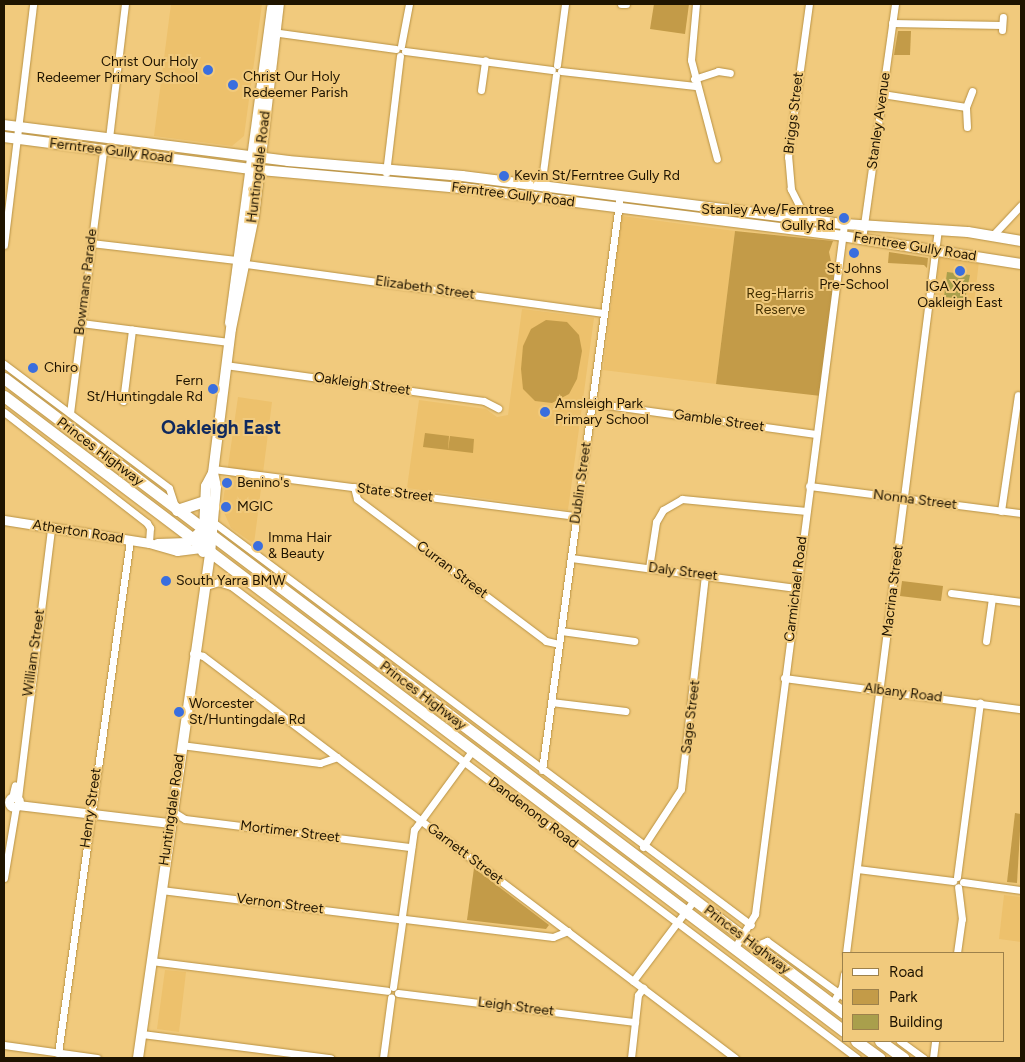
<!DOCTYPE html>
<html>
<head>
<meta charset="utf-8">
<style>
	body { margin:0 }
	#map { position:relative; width:1025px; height:1062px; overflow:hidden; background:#f1ca7d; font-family:Figtree,sans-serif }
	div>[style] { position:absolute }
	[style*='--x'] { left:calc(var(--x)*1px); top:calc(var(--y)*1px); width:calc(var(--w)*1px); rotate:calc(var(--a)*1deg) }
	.built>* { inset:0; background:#edc16c }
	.green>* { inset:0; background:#c39b48 }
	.building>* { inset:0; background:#a99f4c }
	.roads { filter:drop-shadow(0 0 1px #b89245) drop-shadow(0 0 1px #b89245) }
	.minor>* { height:7px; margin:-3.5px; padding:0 3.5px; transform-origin:3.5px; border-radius:3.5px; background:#fff }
	.tertiary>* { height:9px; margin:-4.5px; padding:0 4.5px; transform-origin:4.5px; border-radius:4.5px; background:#fff }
	.tertiary>.ring { margin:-4.5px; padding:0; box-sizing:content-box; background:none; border:9px solid #fff; border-radius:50% }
	.primary>* { height:10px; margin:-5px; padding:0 5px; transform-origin:5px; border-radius:5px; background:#fff }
	.trunk>* { height:11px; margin:-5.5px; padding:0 5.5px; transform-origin:5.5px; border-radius:5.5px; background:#fff }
	.dots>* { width:14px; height:14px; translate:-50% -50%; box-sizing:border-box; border:2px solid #f1ca7d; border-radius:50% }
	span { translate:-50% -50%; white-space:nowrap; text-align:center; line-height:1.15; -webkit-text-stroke:4px #f1ca7d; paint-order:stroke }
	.poi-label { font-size:14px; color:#1f1400 }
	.right { translate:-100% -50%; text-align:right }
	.left { translate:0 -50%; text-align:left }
	.street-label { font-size:14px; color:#1f1400 }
	.park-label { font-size:14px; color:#453000 }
	.district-label { font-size:19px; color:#10295e; font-weight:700 }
	.frame { position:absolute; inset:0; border:5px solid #1f1400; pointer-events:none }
	.legend { position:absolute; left:842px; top:952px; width:162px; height:90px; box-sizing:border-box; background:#f1ca7d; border:1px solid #9d814b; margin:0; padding:6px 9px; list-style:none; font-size:15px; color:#1f1400 }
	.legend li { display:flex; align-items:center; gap:10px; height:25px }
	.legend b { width:25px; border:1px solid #9d814b }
</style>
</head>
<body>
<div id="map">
	<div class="built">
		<i style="clip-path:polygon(171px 4px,262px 4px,244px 136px,232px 146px,154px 136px)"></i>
		<i style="clip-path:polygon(622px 216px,735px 231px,716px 384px,603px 370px)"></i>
		<i style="clip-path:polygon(940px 255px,979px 261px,974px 304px,935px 299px)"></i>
		<i style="clip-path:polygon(522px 309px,594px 318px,568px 510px,407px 488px,419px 400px,486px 409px,497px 417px,508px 415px)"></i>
		<i style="clip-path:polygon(238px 397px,272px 402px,254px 544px,231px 528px,222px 508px)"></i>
		<i style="clip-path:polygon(1004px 895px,1021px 897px,1021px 942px,999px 939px)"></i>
		<i style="clip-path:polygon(165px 970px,186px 972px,179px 1032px,157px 1029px)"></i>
	</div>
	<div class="green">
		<i style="clip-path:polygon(654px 4px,689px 4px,685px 34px,650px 29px)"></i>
		<i style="clip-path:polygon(898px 31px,911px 31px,910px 55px,894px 55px)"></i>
		<i style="clip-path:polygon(735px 231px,833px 241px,829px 252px,836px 286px,821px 396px,716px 384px)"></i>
		<i style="clip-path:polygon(889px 252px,928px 258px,927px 268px,924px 265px,888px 263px)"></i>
		<i style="clip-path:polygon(546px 320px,567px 322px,579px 335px,582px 351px,577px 379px,569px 394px,552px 403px,535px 401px,523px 389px,521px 369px,523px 346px,531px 329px)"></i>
		<i style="clip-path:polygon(425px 433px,449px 436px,448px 450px,423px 447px)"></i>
		<i style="clip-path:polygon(450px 436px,474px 439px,473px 453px,448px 450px)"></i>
		<i style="clip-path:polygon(902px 581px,943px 586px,941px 601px,900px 596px)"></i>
		<i style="clip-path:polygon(1015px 813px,1021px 814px,1017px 883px,1007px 882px)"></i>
		<i style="clip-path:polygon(474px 868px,549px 925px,546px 929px,467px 920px)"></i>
	</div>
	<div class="building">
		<i style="clip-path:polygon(947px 272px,970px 275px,965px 299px,944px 297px)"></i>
	</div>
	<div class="roads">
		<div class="minor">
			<i style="--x:621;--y:4;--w:5;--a:0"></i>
			<i style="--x:696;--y:4;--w:56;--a:95.1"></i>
			<i style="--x:691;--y:60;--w:102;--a:75.3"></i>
			<i style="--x:892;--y:23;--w:110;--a:1"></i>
			<i style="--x:1002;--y:30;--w:13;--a:-86"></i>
			<i style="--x:272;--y:32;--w:125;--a:7.8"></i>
			<i style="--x:401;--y:46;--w:43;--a:-79.2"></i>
			<i style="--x:405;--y:51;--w:148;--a:7.4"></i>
			<i style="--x:557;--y:65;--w:62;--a:-82.5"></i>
			<i style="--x:561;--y:71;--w:135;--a:6.4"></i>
			<i style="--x:694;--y:79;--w:25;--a:-18"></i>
			<i style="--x:718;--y:71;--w:12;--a:9"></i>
			<i style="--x:481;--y:90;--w:30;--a:-82"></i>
			<i style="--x:882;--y:94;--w:85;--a:8.8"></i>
			<i style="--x:967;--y:127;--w:20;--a:-93"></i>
			<i style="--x:966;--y:107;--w:17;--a:-69"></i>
			<i style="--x:109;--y:138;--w:135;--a:-83.2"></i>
			<i style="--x:386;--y:173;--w:118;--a:-83.2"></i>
			<i style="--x:541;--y:187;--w:113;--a:-82.4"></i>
			<i style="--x:806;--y:219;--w:34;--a:-117"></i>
			<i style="--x:791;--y:189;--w:32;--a:-95"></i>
			<i style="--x:788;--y:157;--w:154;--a:-82.2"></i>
			<i style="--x:992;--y:236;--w:42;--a:-46.9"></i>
			<i style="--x:862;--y:239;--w:237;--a:-82"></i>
			<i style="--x:91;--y:243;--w:146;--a:6.7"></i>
			<i style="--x:4;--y:245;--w:243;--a:-83.1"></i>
			<i style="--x:246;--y:264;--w:361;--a:7.8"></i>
			<i style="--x:81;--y:323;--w:149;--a:7.3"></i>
			<i style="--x:4;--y:364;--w:206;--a:36.9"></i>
			<i style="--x:169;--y:488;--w:22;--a:72"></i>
			<i style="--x:225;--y:365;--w:261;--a:7.9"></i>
			<i style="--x:484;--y:401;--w:16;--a:27"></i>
			<i style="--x:123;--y:401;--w:72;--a:-82.8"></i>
			<i style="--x:592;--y:403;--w:226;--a:7.9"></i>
			<i style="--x:4;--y:412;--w:181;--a:37.8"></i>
			<i style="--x:147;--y:523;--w:6;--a:59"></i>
			<i style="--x:150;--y:528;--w:15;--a:94"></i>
			<i style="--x:70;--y:413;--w:264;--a:-82.8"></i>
			<i style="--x:213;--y:469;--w:366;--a:7.4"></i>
			<i style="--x:809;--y:486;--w:214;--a:7.3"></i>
			<i style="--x:354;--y:487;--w:12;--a:76"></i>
			<i style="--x:357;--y:499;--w:236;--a:36.9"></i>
			<i style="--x:546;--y:641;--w:13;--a:13"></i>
			<i style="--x:1001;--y:511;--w:117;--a:-81.7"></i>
			<i style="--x:213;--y:522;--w:672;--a:36.84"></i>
			<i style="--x:571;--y:558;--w:227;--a:7.6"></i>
			<i style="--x:649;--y:568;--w:47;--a:-81.3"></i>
			<i style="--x:656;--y:522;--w:14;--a:-60"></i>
			<i style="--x:663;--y:510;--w:22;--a:-30"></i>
			<i style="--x:682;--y:499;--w:125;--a:5.5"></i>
			<i style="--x:203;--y:587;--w:16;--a:-18"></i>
			<i style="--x:218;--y:582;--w:14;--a:17"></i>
			<i style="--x:231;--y:586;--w:784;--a:37.02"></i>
			<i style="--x:951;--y:593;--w:71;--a:7.3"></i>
			<i style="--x:561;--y:631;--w:74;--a:7.8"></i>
			<i style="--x:986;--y:641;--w:43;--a:-82.1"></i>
			<i style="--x:193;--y:653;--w:10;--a:17"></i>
			<i style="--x:203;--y:656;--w:667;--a:37.08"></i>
			<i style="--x:784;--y:678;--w:239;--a:7.5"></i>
			<i style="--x:551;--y:702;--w:75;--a:6.9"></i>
			<i style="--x:181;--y:745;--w:140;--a:7.4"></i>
			<i style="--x:320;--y:763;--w:18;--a:-19"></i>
			<i style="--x:542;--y:770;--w:579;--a:-82.26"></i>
			<i style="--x:12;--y:798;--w:13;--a:-77"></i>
			<i style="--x:18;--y:798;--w:272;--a:-83"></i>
			<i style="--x:172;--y:811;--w:15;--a:32"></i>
			<i style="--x:185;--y:819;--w:228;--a:7.1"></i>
			<i style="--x:643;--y:847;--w:69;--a:-56.8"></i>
			<i style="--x:681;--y:789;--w:215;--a:-83.6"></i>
			<i style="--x:857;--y:869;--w:97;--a:7.1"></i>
			<i style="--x:957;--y:877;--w:176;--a:-82.5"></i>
			<i style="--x:4;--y:878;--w:73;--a:-80.5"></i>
			<i style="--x:963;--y:882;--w:59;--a:7.9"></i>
			<i style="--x:161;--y:890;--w:239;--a:7"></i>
			<i style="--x:402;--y:916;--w:87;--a:-82.1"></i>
			<i style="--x:414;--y:830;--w:98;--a:-53.7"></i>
			<i style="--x:405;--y:919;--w:149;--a:6.9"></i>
			<i style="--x:553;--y:937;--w:16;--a:-22"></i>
			<i style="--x:755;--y:946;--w:13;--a:-23"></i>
			<i style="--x:767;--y:941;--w:95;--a:36"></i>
			<i style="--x:734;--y:949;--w:41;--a:-59"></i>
			<i style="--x:755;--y:914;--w:696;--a:-82.65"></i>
			<i style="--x:846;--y:953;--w:730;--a:-82.76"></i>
			<i style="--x:957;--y:953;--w:34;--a:-82"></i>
			<i style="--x:962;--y:919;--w:32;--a:-97"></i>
			<i style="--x:151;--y:961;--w:238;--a:7.2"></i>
			<i style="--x:633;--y:981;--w:101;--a:-53"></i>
			<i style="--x:393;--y:987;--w:65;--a:-82"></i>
			<i style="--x:398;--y:993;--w:239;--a:7"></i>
			<i style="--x:832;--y:1004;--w:20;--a:-60"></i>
			<i style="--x:842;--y:987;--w:13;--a:-81"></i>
			<i style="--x:142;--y:1034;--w:190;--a:7.3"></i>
			<i style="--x:900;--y:1041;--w:29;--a:36"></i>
			<i style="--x:4;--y:1045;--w:94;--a:8"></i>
			<i style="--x:58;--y:1053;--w:518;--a:-82.01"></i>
			<i style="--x:383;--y:1058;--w:61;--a:-82.4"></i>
			<i style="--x:631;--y:1058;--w:63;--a:-83.7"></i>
			<i style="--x:638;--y:995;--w:9;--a:-54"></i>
			<i style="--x:933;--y:1058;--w:17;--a:-83"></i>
		</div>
		<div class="tertiary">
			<i style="--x:4;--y:520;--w:147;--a:9"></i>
			<i style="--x:149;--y:543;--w:29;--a:16"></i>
			<i style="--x:177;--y:551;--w:24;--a:-7"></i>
			<i style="--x:157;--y:543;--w:30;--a:-2"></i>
			<i style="--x:187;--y:542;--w:20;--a:-41"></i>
			<i class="ring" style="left:9px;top:797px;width:1px;height:1px"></i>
			<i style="--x:18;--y:805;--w:153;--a:6.8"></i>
		</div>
		<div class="primary">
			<i style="--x:4;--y:125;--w:286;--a:7.2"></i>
			<i style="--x:288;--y:161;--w:175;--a:4.9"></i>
			<i style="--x:462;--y:176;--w:385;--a:7.2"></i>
			<i style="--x:844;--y:224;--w:124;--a:3.7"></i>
			<i style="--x:968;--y:232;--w:54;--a:9.6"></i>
			<i style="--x:4;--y:137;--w:247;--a:7.4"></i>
			<i style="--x:249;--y:169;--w:216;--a:5.1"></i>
			<i style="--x:464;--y:188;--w:381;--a:7.2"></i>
			<i style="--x:842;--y:236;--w:181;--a:8.9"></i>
			<i style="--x:230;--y:323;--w:318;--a:-82.4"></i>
			<i style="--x:203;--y:552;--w:66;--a:-87.4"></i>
			<i style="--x:206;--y:486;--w:15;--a:-62"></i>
			<i style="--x:213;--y:473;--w:145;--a:-82.9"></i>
			<i style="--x:231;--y:329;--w:115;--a:-78.5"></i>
			<i style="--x:254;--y:216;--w:213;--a:-83.3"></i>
			<i style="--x:138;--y:1058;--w:509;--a:-81.87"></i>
			<i style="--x:210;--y:554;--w:67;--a:-84.9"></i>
			<i style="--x:216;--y:487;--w:14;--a:-102"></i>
		</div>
		<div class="trunk">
			<i style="--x:4;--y:378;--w:1053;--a:37.09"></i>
			<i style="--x:4;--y:396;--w:1053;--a:37.09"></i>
			<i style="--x:177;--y:510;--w:28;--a:-18"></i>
			<i style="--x:856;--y:1041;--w:29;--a:36"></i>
			<i style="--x:880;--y:1041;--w:29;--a:36"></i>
		</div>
	</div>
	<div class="dots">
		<i style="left:208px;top:70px;background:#3a6ede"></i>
		<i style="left:233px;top:85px;background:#3a6ede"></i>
		<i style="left:504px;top:176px;background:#3a6ede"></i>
		<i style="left:844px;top:218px;background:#3a6ede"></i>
		<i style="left:854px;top:253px;background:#3a6ede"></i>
		<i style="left:960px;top:271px;background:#3a6ede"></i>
		<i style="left:33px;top:368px;background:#3a6ede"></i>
		<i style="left:213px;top:389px;background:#3a6ede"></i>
		<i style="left:545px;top:412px;background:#3a6ede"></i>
		<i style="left:227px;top:483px;background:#3a6ede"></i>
		<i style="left:226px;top:507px;background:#3a6ede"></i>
		<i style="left:258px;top:546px;background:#3a6ede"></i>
		<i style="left:166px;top:581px;background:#3a6ede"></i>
		<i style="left:179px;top:712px;background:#3a6ede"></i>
	</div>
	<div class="poi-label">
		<span class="right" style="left:198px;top:70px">Christ Our Holy<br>Redeemer Primary School</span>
		<span class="left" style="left:243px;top:85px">Christ Our Holy<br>Redeemer Parish</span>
		<span class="left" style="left:514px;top:176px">Kevin St/Ferntree Gully Rd</span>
		<span class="right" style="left:834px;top:218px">Stanley Ave/Ferntree<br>Gully Rd</span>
		<span style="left:854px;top:277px">St Johns<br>Pre-School</span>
		<span style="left:960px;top:295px">IGA Xpress<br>Oakleigh East</span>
		<span class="left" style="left:44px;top:368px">Chiro</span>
		<span class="right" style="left:203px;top:389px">Fern<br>St/Huntingdale Rd</span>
		<span class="left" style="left:555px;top:412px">Amsleigh Park<br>Primary School</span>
		<span class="left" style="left:237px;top:483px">Benino's</span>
		<span class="left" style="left:237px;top:507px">MGIC</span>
		<span class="left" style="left:268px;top:546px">Imma Hair<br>&amp; Beauty</span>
		<span class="left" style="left:176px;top:581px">South Yarra BMW</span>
		<span class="left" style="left:189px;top:712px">Worcester<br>St/Huntingdale Rd</span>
	</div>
	<div class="street-label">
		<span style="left:794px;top:113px;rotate:-83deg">Briggs Street</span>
		<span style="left:879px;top:121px;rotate:-82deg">Stanley Avenue</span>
		<span style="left:111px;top:151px;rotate:7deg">Ferntree Gully Road</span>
		<span style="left:259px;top:167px;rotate:-83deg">Huntingdale Road</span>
		<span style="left:513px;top:195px;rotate:7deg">Ferntree Gully Road</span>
		<span style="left:915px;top:247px;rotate:9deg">Ferntree Gully Road</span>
		<span style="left:86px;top:282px;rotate:-83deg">Bowmans Parade</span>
		<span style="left:425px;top:288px;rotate:8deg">Elizabeth Street</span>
		<span style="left:362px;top:384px;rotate:8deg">Oakleigh Street</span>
		<span style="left:719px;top:421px;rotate:8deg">Gamble Street</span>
		<span style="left:100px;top:452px;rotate:37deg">Princes Highway</span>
		<span style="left:581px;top:483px;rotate:-82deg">Dublin Street</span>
		<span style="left:395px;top:493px;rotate:7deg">State Street</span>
		<span style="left:915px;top:500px;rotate:7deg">Nonna Street</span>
		<span style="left:78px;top:532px;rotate:9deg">Atherton Road</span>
		<span style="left:452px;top:570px;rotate:37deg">Curran Street</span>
		<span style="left:683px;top:572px;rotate:7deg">Daly Street</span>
		<span style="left:796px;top:589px;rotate:-83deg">Carmichael Road</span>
		<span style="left:893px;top:591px;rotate:-83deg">Macrina Street</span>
		<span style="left:34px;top:653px;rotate:-82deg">William Street</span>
		<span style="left:903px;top:693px;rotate:7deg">Albany Road</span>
		<span style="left:423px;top:696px;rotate:37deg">Princes Highway</span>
		<span style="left:691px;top:717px;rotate:-83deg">Sage Street</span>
		<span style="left:91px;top:808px;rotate:-82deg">Henry Street</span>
		<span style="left:172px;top:810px;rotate:-82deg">Huntingdale Road</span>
		<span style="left:533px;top:813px;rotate:37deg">Dandenong Road</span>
		<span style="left:290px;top:832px;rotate:7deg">Mortimer Street</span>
		<span style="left:465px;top:854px;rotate:37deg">Garnett Street</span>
		<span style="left:280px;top:904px;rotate:7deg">Vernon Street</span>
		<span style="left:747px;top:940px;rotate:37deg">Princes Highway</span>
		<span style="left:516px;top:1007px;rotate:7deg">Leigh Street</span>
	</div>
	<div class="park-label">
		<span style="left:780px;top:302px">Reg-Harris<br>Reserve</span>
	</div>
	<div class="district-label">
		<span style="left:221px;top:428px">Oakleigh East</span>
	</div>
	<div class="frame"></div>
	<ul class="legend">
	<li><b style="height:6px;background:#fff"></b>Road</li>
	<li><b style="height:14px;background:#c39b48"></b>Park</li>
	<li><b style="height:14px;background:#a99f4c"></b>Building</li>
	</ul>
</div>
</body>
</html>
